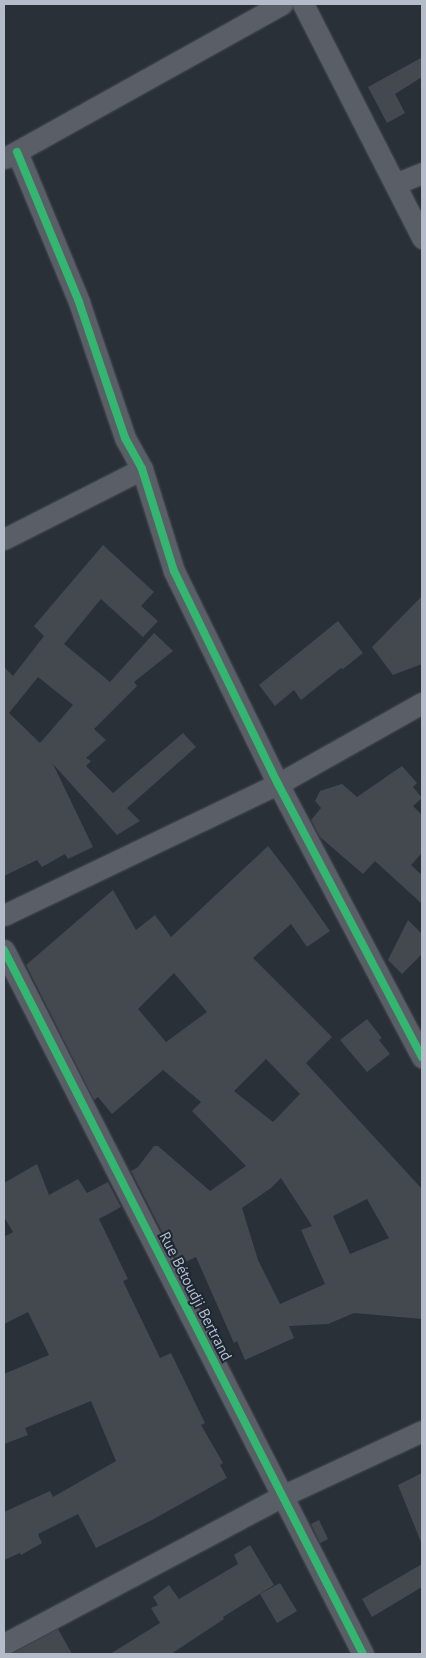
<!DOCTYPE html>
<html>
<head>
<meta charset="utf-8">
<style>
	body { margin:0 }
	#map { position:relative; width:426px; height:1658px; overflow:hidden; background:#2a3038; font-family:"PT Sans",sans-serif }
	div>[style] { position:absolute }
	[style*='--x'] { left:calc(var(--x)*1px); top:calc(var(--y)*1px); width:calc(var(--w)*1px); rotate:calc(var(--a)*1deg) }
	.building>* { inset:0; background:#444950 }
	.roads { filter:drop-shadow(0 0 1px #484c53) drop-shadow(0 0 1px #484c53) }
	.street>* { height:21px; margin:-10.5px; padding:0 10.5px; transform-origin:10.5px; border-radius:10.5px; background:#5a5e66 }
	.cycleway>* { height:8px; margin:-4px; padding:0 4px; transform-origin:4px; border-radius:4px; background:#33b770 }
	span { translate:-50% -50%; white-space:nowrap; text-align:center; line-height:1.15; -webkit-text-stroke:4px #1d2633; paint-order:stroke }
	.street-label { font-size:15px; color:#b4bcc9 }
	.frame { position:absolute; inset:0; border:5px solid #b4bcc9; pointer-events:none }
</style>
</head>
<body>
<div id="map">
	<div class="building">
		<i style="clip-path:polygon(421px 58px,422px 77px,395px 94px,405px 113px,387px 123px,368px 87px)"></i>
		<i style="clip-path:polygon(evenodd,103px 545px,154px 592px,141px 606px,158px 621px,143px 637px,101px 599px,64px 644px,110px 682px,154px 633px,173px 651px,134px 682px,137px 686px,94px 729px,106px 740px,86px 758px,91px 761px,86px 766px,113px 793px,183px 733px,196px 747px,127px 808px,140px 821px,117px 835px,53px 764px,93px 847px,68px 859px,65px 854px,42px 867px,37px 860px,4px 876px,4px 667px,13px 676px,44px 636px,34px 626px,103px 545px,38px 677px,73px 705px,40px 743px,9px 713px,38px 677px)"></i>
		<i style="clip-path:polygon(422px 596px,422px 664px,393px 675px,372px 647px)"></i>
		<i style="clip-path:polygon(338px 621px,363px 653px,343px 669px,341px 668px,301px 700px,294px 690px,275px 706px,259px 685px)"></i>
		<i style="clip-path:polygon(402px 766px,417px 783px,413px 787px,422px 798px,413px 806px,422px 815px,422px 853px,411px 865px,422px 875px,422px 904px,375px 861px,363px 874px,320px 837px,311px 820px,321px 808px,315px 801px,320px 791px,342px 784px,357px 797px)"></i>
		<i style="clip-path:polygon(evenodd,268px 846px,292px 877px,330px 931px,307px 947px,291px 924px,253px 958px,332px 1037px,306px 1063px,422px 1189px,422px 1319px,354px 1313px,328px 1324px,289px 1326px,294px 1338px,245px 1360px,237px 1341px,234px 1343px,196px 1257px,179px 1265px,131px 1171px,138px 1167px,154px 1146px,158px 1146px,210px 1191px,246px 1166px,192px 1111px,201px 1102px,163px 1070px,112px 1114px,98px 1097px,94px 1100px,26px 965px,113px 890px,136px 930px,155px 915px,171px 937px,268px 846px,174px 973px,207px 1012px,166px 1042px,138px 1009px,174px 973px,268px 846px,266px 1059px,300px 1094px,273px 1122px,234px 1091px,266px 1059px,268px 846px,281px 1178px,312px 1226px,301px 1230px,325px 1284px,280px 1304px,258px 1260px,242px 1208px,271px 1188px,281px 1178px,268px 846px,367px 1199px,389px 1238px,350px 1254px,333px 1216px,367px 1199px)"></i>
		<i style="clip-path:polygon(408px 920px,422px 934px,422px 954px,402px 974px,388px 960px)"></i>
		<i style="clip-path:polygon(367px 1019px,382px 1038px,379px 1040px,390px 1054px,367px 1072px,340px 1040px)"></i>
		<i style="clip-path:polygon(37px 1164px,49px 1195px,78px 1179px,87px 1193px,108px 1182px,121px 1207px,99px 1219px,128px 1279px,123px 1281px,160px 1358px,171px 1353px,205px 1423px,201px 1425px,223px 1463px,220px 1465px,227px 1478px,152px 1520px,96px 1548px,78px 1514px,38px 1534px,42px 1543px,21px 1555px,20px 1553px,4px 1560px,4px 1512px,50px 1491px,53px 1497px,116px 1461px,91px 1401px,25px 1428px,28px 1435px,4px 1444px,4px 1374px,49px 1355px,28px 1312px,4px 1324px,4px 1237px,13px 1232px,4px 1217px,4px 1183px)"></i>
		<i style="clip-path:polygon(422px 1473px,422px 1542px,421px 1542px,398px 1485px)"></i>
		<i style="clip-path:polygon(319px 1520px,328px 1539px,320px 1543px,311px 1524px)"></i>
		<i style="clip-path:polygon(250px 1545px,274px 1585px,223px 1617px,224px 1619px,171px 1654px,110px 1654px,160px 1623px,151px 1608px,158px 1605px,153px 1597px,169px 1585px,179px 1599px,238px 1564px,234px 1555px)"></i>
		<i style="clip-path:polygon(422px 1564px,422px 1587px,372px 1617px,362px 1599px)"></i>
		<i style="clip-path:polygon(280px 1583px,297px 1611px,277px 1623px,260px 1594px)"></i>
		<i style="clip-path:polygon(58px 1629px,72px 1654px,11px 1654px)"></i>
	</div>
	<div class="roads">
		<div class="street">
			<i style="--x:303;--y:4;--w:263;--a:63"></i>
			<i style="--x:17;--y:152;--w:162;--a:67.5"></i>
			<i style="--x:79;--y:302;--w:144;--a:71.3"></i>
			<i style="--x:125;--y:438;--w:35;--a:61"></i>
			<i style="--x:142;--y:469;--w:107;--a:72.6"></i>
			<i style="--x:174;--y:571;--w:237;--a:64"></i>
			<i style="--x:278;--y:784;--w:309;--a:62.2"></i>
			<i style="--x:5;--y:158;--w:317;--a:-29.1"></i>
			<i style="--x:395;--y:184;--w:29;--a:-22"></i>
			<i style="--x:4;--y:539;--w:155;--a:-26.9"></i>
			<i style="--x:4;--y:915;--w:304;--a:-25.6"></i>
			<i style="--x:278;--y:784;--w:165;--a:-29.4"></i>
			<i style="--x:4;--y:950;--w:790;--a:62.98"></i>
			<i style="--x:4;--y:1644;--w:315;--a:-28"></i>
			<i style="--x:282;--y:1496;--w:154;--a:-24.9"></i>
		</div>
	</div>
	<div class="cycleway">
		<i style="--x:17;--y:152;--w:162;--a:67.5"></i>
		<i style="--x:79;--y:302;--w:144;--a:71.3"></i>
		<i style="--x:125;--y:438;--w:35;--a:61"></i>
		<i style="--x:142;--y:469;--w:107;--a:72.6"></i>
		<i style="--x:174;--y:571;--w:237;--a:64"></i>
		<i style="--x:278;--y:784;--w:309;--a:62.2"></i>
		<i style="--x:4;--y:950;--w:790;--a:62.98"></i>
	</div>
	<div class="street-label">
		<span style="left:196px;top:1296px;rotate:63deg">Rue Bétoudji Bertrand</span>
	</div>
	<div class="frame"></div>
</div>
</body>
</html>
